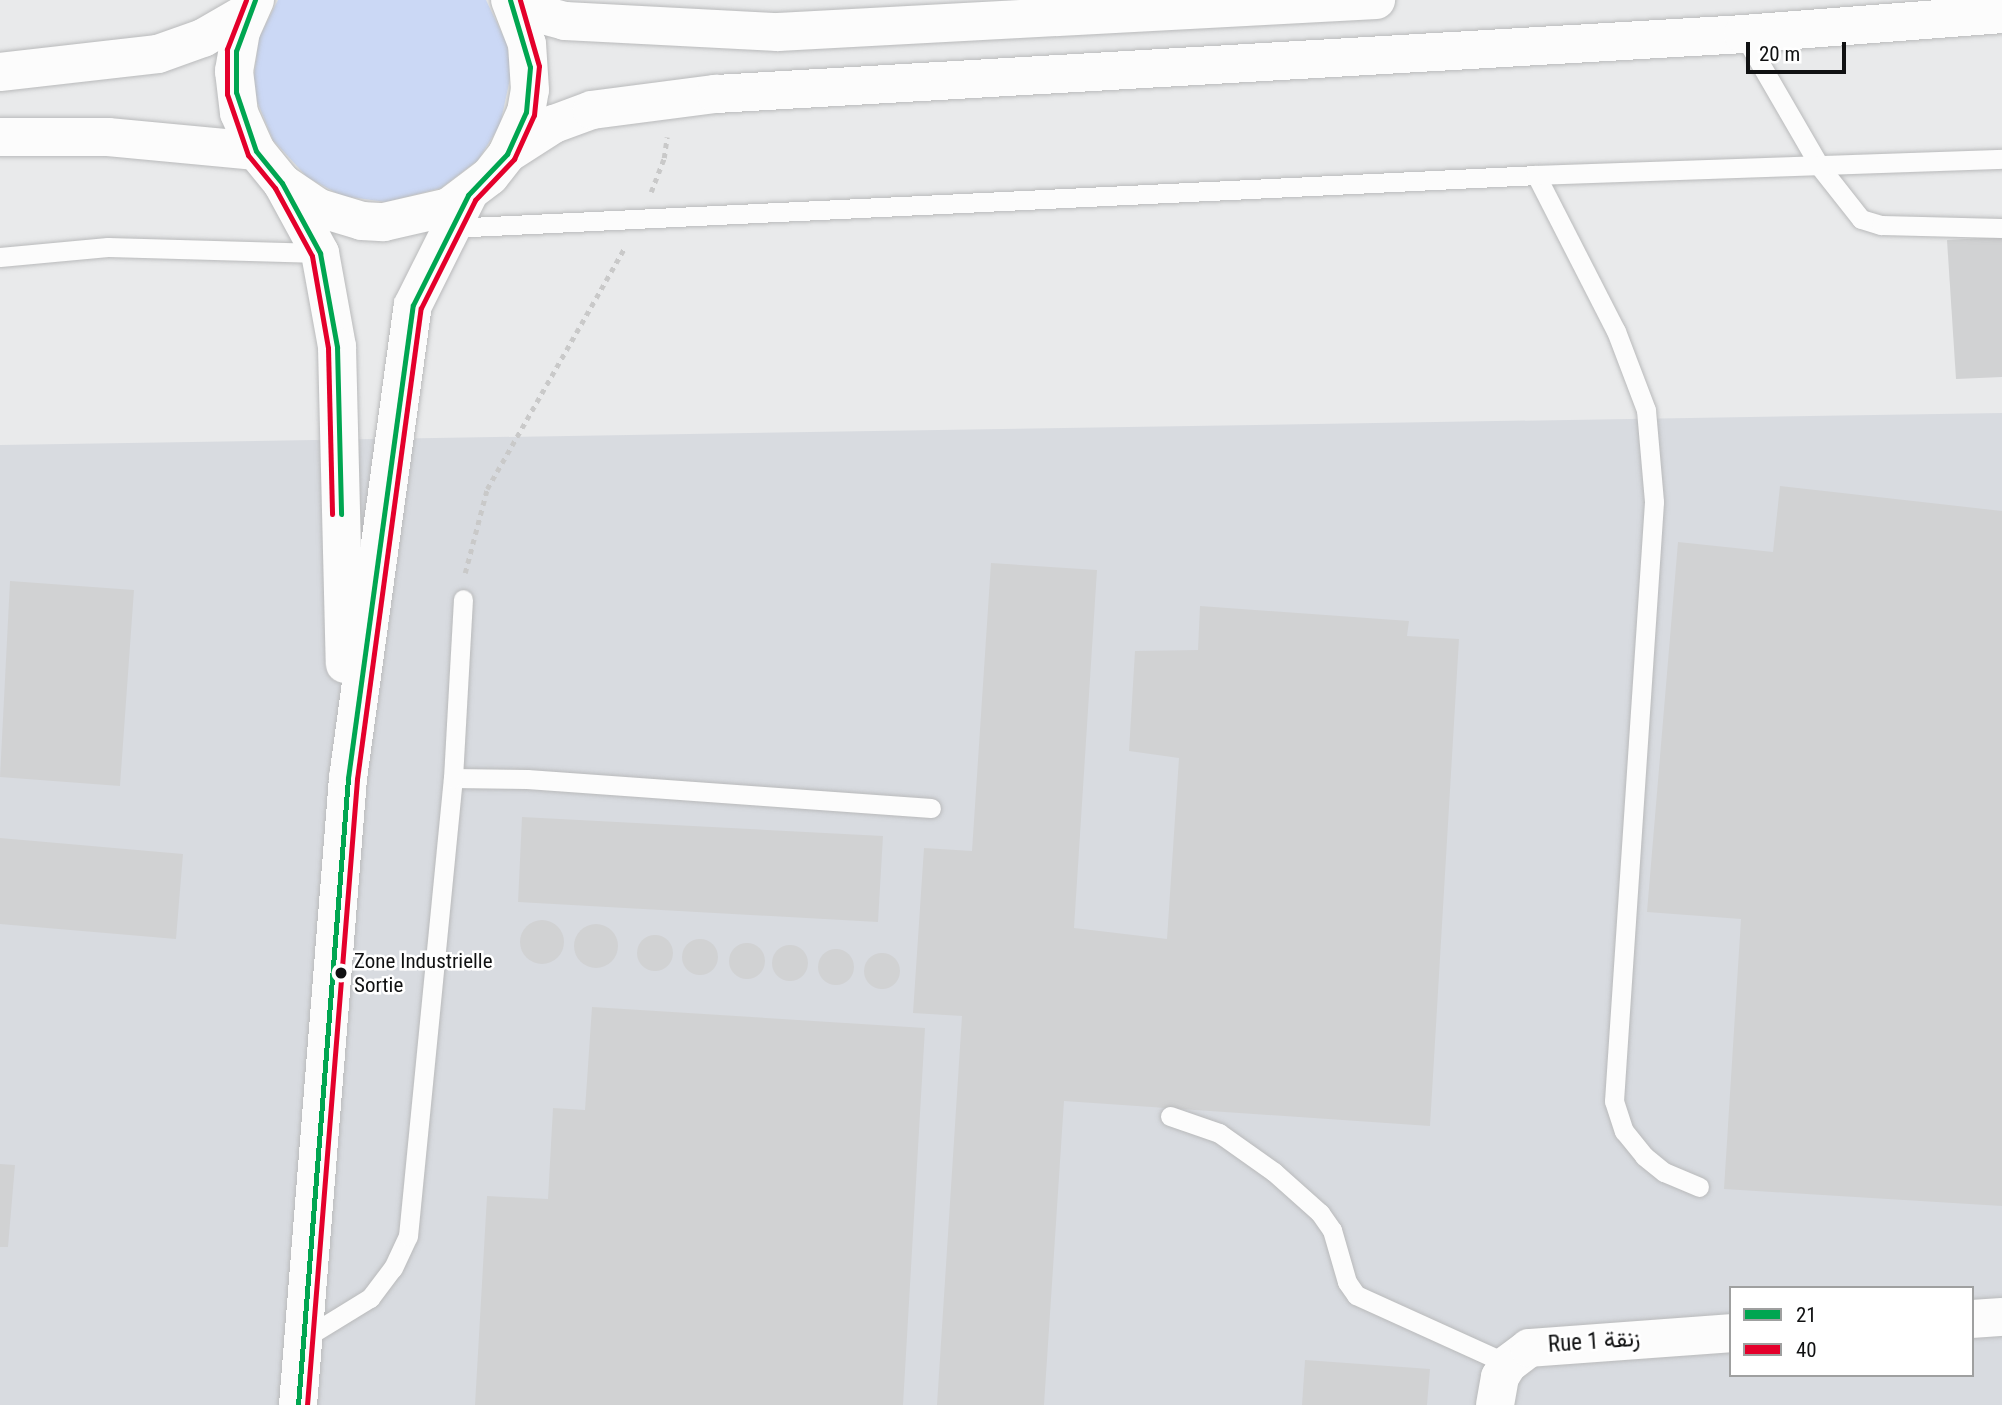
<!DOCTYPE html>
<html>
<head>
<meta charset="utf-8">
<style>
	body { margin:0 }
	#map { position:relative; width:2002px; height:1405px; overflow:hidden; background:#e9eaeb; font-family:"Roboto Condensed",Vazirmatn,sans-serif }
	div>[style] { position:absolute }
	[style*='--x'] { left:calc(var(--x)*1px); top:calc(var(--y)*1px); width:calc(var(--w)*1px); rotate:calc(var(--a)*1deg) }
	.built>* { inset:0; background:#d8dbe0 }
	.green>* { inset:0; background:#cbd8f5 }
	.building>* { inset:0; background:#d1d2d3 }
	.round { border-radius:50% }
	.path>* { height:4.5px; margin-top:-2.25px; transform-origin:0; background:repeating-linear-gradient(90deg,#c9c9c9 0 5px,transparent 0 10px) }
	.roads { filter:drop-shadow(0 0 2px #b9babb) drop-shadow(0 0 2px #b9babb) }
	.lane>* { height:19px; margin:-9.5px; padding:0 9.5px; transform-origin:9.5px; border-radius:9.5px; background:#fcfcfc }
	.street>* { height:38px; margin:-19px; padding:0 19px; transform-origin:19px; border-radius:19px; background:#fcfcfc }
	.secondary>* { height:38px; margin:-19px; padding:0 19px; transform-origin:19px; border-radius:19px; background:#fcfcfc }
	.highway>* { height:38px; margin:-19px; padding:0 19px; transform-origin:19px; border-radius:19px; background:#fcfcfc }
	.bus-1>* { height:5px; margin:-2.5px; padding:0 2.5px; transform-origin:2.5px; border-radius:2.5px; background:#00a651 }
	.bus-2>* { height:5px; margin:-2.5px; padding:0 2.5px; transform-origin:2.5px; border-radius:2.5px; background:#e4002b }
	.dots>* { width:19px; height:19px; translate:-50% -50%; box-sizing:border-box; border:4px solid #fff; border-radius:50% }
	span { translate:-50% -50%; white-space:nowrap; text-align:center; line-height:1.15; -webkit-text-stroke:5px #fff; paint-order:stroke }
	.bus-label { font-size:21px; color:#101112 }
	.left { translate:0 -50%; text-align:left }
	.street-label { font-size:23px; color:#101112 }
	.legend { position:absolute; left:1729px; top:1286px; width:245px; height:91px; box-sizing:border-box; background:#fff; border:2px solid #9fa0a0; margin:0; padding:9px 12px; list-style:none; font-size:21px; color:#101112 }
	.legend li { display:flex; align-items:center; gap:14px; height:35px }
	.legend b { width:35px; border:2px solid #9fa0a0 }
	.scale { position:absolute; left:1746px; top:42px; width:100px; height:32px; box-sizing:border-box; border:4px solid #101112; border-top:0; padding-left:9px; font-size:21px; line-height:24px; white-space:nowrap; color:#101112; -webkit-text-stroke:5px #fff; paint-order:stroke }
</style>
</head>
<body>
<div id="map">
	<div class="built">
		<i style="clip-path:polygon(evenodd,2002px 413px,2002px 1405px,0 1405px,0 445px,2002px 413px,1731px 1288px,1972px 1288px,1972px 1375px,1731px 1375px,1731px 1288px)"></i>
	</div>
	<div class="green">
		<i style="clip-path:polygon(278px 0,486px 0,507px 44px,511px 74px,500px 125px,478px 160px,441px 188px,386px 202px,342px 196px,307px 177px,273px 140px,257px 101px,254px 77px,259px 38px)"></i>
	</div>
	<div class="building">
		<i style="clip-path:polygon(2002px 237px,2002px 377px,1956px 379px,1947px 240px)"></i>
		<i style="clip-path:polygon(1780px 486px,2002px 511px,2002px 1206px,1724px 1189px,1741px 919px,1647px 912px,1678px 542px,1773px 552px)"></i>
		<i style="clip-path:polygon(991px 563px,1097px 570px,1074px 928px,1167px 939px,1179px 758px,1129px 751px,1135px 651px,1198px 650px,1200px 606px,1409px 621px,1407px 636px,1459px 639px,1430px 1126px,1064px 1101px,1044px 1405px,937px 1405px,962px 1016px,913px 1013px,924px 848px,972px 851px)"></i>
		<i style="clip-path:polygon(10px 581px,134px 590px,120px 786px,0 777px)"></i>
		<i style="clip-path:polygon(522px 817px,883px 836px,878px 922px,518px 902px)"></i>
		<i style="clip-path:polygon(0 838px,183px 854px,176px 939px,0 924px)"></i>
		<i class="round" style="left:520px;top:920px;width:44px;height:44px"></i>
		<i class="round" style="left:574px;top:924px;width:44px;height:44px"></i>
		<i class="round" style="left:637px;top:935px;width:36px;height:36px"></i>
		<i class="round" style="left:682px;top:939px;width:36px;height:36px"></i>
		<i class="round" style="left:729px;top:943px;width:36px;height:36px"></i>
		<i class="round" style="left:772px;top:945px;width:36px;height:36px"></i>
		<i class="round" style="left:818px;top:949px;width:36px;height:36px"></i>
		<i class="round" style="left:864px;top:953px;width:36px;height:36px"></i>
		<i style="clip-path:polygon(592px 1007px,925px 1028px,903px 1405px,475px 1405px,487px 1196px,548px 1199px,553px 1108px,585px 1110px)"></i>
		<i style="clip-path:polygon(0 1164px,15px 1165px,8px 1247px,0 1247px)"></i>
		<i style="clip-path:polygon(1305px 1360px,1430px 1369px,1427px 1405px,1302px 1405px)"></i>
	</div>
	<div class="path">
		<i style="--x:651;--y:192;--w:36;--a:-69"></i>
		<i style="--x:664;--y:158;--w:21;--a:-82"></i>
		<i style="--x:465;--y:573;--w:87;--a:-75.3"></i>
		<i style="--x:487;--y:489;--w:279;--a:-60.3"></i>
	</div>
	<div class="roads">
		<div class="lane">
			<i style="--x:1743;--y:34;--w:154;--a:59.9"></i>
			<i style="--x:1820;--y:167;--w:66;--a:51.7"></i>
			<i style="--x:1861;--y:219;--w:21;--a:17"></i>
			<i style="--x:1881;--y:225;--w:121;--a:1.4"></i>
			<i style="--x:1536;--y:175;--w:175;--a:62.9"></i>
			<i style="--x:1616;--y:331;--w:85;--a:69.2"></i>
			<i style="--x:1646;--y:410;--w:92;--a:85"></i>
			<i style="--x:1654;--y:502;--w:600;--a:93.82"></i>
			<i style="--x:1614;--y:1101;--w:32;--a:72"></i>
			<i style="--x:1624;--y:1131;--w:32;--a:51"></i>
			<i style="--x:1644;--y:1156;--w:26;--a:39"></i>
			<i style="--x:1664;--y:1172;--w:38;--a:23"></i>
			<i style="--x:450;--y:228;--w:1087;--a:-2.79"></i>
			<i style="--x:1536;--y:175;--w:466;--a:-2"></i>
			<i style="--x:0;--y:257;--w:108;--a:-5.3"></i>
			<i style="--x:108;--y:247;--w:212;--a:1.6"></i>
			<i style="--x:453;--y:778;--w:74;--a:0.8"></i>
			<i style="--x:527;--y:779;--w:405;--a:4.1"></i>
			<i style="--x:1170;--y:1116;--w:52;--a:19.1"></i>
			<i style="--x:1219;--y:1133;--w:67;--a:35.3"></i>
			<i style="--x:1274;--y:1172;--w:62;--a:41.7"></i>
			<i style="--x:1320;--y:1213;--w:21;--a:55"></i>
			<i style="--x:1332;--y:1230;--w:54;--a:73.9"></i>
			<i style="--x:1347;--y:1282;--w:16;--a:55"></i>
			<i style="--x:1356;--y:1295;--w:167;--a:24.4"></i>
			<i style="--x:303;--y:1339;--w:79;--a:-31.5"></i>
			<i style="--x:370;--y:1298;--w:38;--a:-53"></i>
			<i style="--x:393;--y:1268;--w:35;--a:-65"></i>
			<i style="--x:408;--y:1236;--w:460;--a:-84.4"></i>
			<i style="--x:453;--y:778;--w:179;--a:-86.8"></i>
		</div>
		<div class="street">
			<i style="--x:1972;--y:1319;--w:30;--a:-4"></i>
			<i style="--x:1495;--y:1405;--w:28;--a:-80"></i>
			<i style="--x:1500;--y:1377;--w:15;--a:-58"></i>
			<i style="--x:1508;--y:1364;--w:26;--a:-37"></i>
			<i style="--x:1529;--y:1348;--w:203;--a:-4.2"></i>
		</div>
		<div class="secondary">
			<i style="--x:282;--y:183;--w:80;--a:61.5"></i>
			<i style="--x:320;--y:253;--w:96;--a:79.7"></i>
			<i style="--x:337;--y:347;--w:317;--a:88.6"></i>
			<i style="--x:298;--y:1405;--w:629;--a:-85.44"></i>
			<i style="--x:348;--y:778;--w:477;--a:-82.2"></i>
			<i style="--x:413;--y:305;--w:123;--a:-63.4"></i>
		</div>
		<div class="highway">
			<i style="--x:255;--y:0;--w:34;--a:114"></i>
			<i style="--x:241;--y:31;--w:41;--a:99.9"></i>
			<i style="--x:234;--y:71;--w:42;--a:83.2"></i>
			<i style="--x:239;--y:113;--w:42;--a:65.9"></i>
			<i style="--x:256;--y:151;--w:41;--a:50.9"></i>
			<i style="--x:282;--y:183;--w:45;--a:34"></i>
			<i style="--x:319;--y:208;--w:45;--a:16.8"></i>
			<i style="--x:362;--y:221;--w:22;--a:3"></i>
			<i style="--x:384;--y:222;--w:67;--a:-13"></i>
			<i style="--x:449;--y:207;--w:51;--a:-37.1"></i>
			<i style="--x:490;--y:176;--w:28;--a:-52"></i>
			<i style="--x:507;--y:154;--w:46;--a:-65.7"></i>
			<i style="--x:526;--y:112;--w:22;--a:-80"></i>
			<i style="--x:530;--y:90;--w:46;--a:-93.7"></i>
			<i style="--x:527;--y:44;--w:47;--a:-111.1"></i>
			<i style="--x:518;--y:0;--w:25;--a:34"></i>
			<i style="--x:539;--y:14;--w:27;--a:15"></i>
			<i style="--x:565;--y:21;--w:213;--a:3"></i>
			<i style="--x:778;--y:32;--w:599;--a:-3.06"></i>
			<i style="--x:0;--y:72;--w:159;--a:-6.5"></i>
			<i style="--x:158;--y:54;--w:48;--a:-19.6"></i>
			<i style="--x:203;--y:38;--w:52;--a:-30"></i>
			<i style="--x:0;--y:137;--w:108;--a:0"></i>
			<i style="--x:108;--y:137;--w:149;--a:5.4"></i>
			<i style="--x:507;--y:154;--w:56;--a:-32.6"></i>
			<i style="--x:554;--y:124;--w:40;--a:-20.2"></i>
			<i style="--x:592;--y:110;--w:125;--a:-7.4"></i>
			<i style="--x:716;--y:94;--w:1029;--a:-3.34"></i>
			<i style="--x:1743;--y:34;--w:260;--a:-4.4"></i>
		</div>
	</div>
	<div class="bus-1">
		<i style="--x:255;--y:0;--w:54;--a:110.4"></i>
		<i style="--x:236;--y:51;--w:41;--a:90"></i>
		<i style="--x:236;--y:92;--w:62;--a:71.3"></i>
		<i style="--x:256;--y:151;--w:41;--a:50.9"></i>
		<i style="--x:282;--y:183;--w:80;--a:61.5"></i>
		<i style="--x:320;--y:253;--w:96;--a:79.7"></i>
		<i style="--x:337;--y:347;--w:167;--a:88.6"></i>
		<i style="--x:298;--y:1405;--w:629;--a:-85.44"></i>
		<i style="--x:348;--y:778;--w:477;--a:-82.2"></i>
		<i style="--x:413;--y:305;--w:123;--a:-63.4"></i>
		<i style="--x:468;--y:195;--w:57;--a:-46.4"></i>
		<i style="--x:507;--y:154;--w:46;--a:-65.7"></i>
		<i style="--x:526;--y:112;--w:45;--a:-84.9"></i>
		<i style="--x:530;--y:67;--w:70;--a:-106.6"></i>
	</div>
	<div class="bus-2">
		<i style="--x:246;--y:0;--w:53;--a:111.2"></i>
		<i style="--x:227;--y:49;--w:45;--a:90"></i>
		<i style="--x:227;--y:94;--w:65;--a:71"></i>
		<i style="--x:248;--y:155;--w:43;--a:50.7"></i>
		<i style="--x:275;--y:188;--w:77;--a:61.4"></i>
		<i style="--x:312;--y:256;--w:93;--a:80.1"></i>
		<i style="--x:328;--y:348;--w:166;--a:88.6"></i>
		<i style="--x:307;--y:1405;--w:628;--a:-85.43"></i>
		<i style="--x:357;--y:779;--w:475;--a:-82.3"></i>
		<i style="--x:421;--y:308;--w:121;--a:-63.4"></i>
		<i style="--x:475;--y:200;--w:57;--a:-46.4"></i>
		<i style="--x:514;--y:159;--w:48;--a:-65.6"></i>
		<i style="--x:534;--y:115;--w:49;--a:-84.2"></i>
		<i style="--x:539;--y:66;--w:69;--a:-106.1"></i>
	</div>
	<div class="dots">
		<i style="left:341px;top:973px;background:#101112"></i>
	</div>
	<div class="bus-label">
		<span class="left" style="left:354px;top:973px">Zone Industrielle<br>Sortie</span>
	</div>
	<div class="street-label">
		<span style="left:1594px;top:1342px;rotate:-4deg">Rue 1 زنقة</span>
	</div>
	<ul class="legend">
	<li><b style="height:9px;background:#00a651"></b>21</li>
	<li><b style="height:9px;background:#e4002b"></b>40</li>
	</ul>
	<div class="scale">20 m</div>
</div>
</body>
</html>
